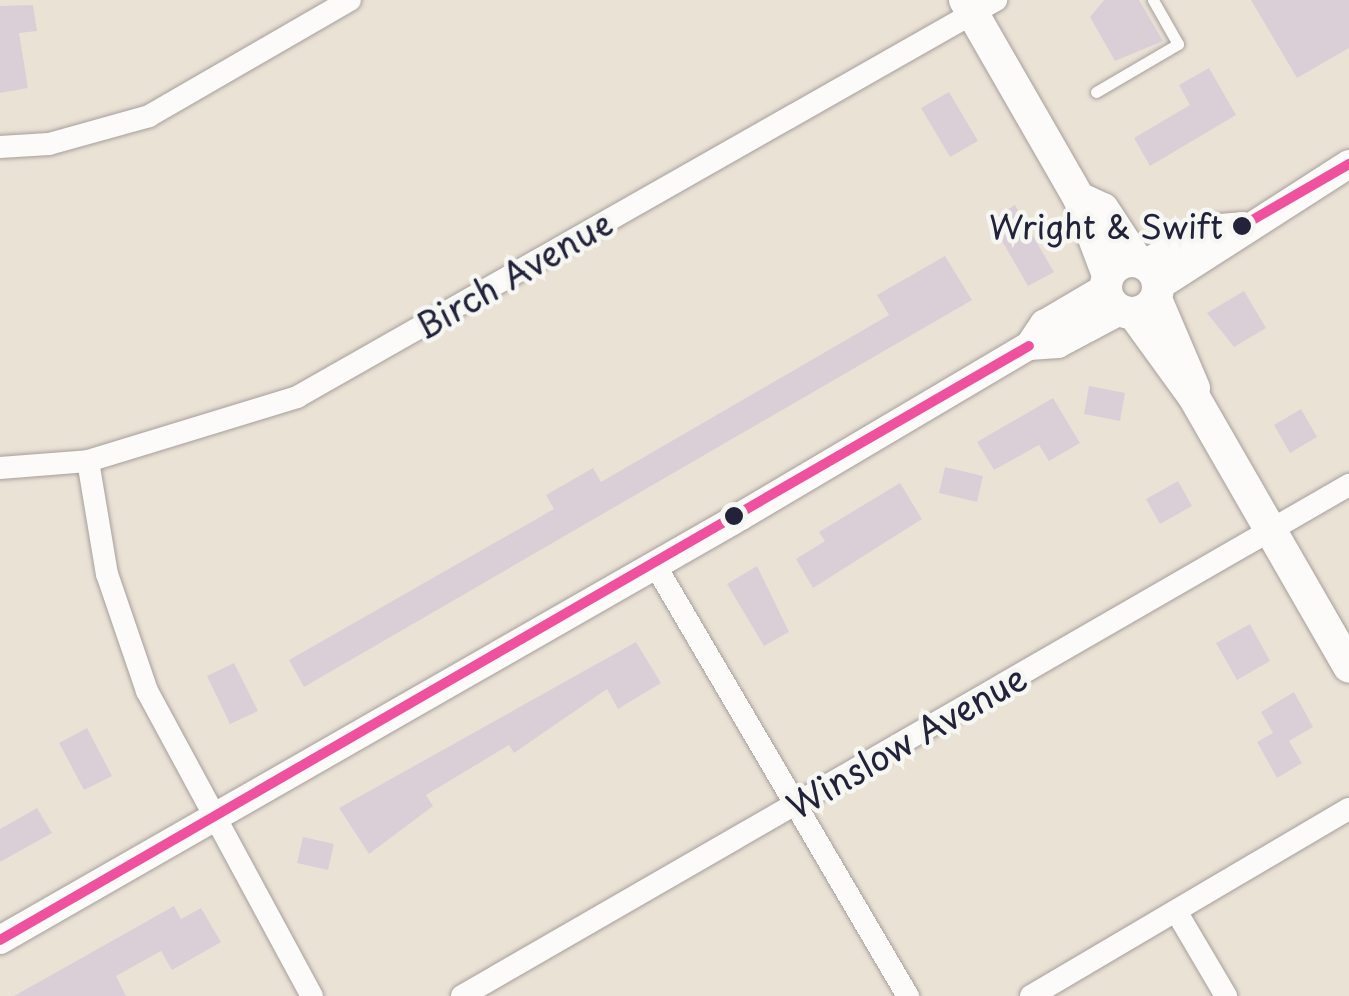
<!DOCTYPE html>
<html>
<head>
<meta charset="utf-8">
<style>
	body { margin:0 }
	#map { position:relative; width:1349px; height:996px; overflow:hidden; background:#ebe2d6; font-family:"Playpen Sans",sans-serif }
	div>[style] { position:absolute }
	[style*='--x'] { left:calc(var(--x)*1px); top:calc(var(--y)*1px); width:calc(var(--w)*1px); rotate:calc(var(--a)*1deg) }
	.building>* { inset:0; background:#dbcfd7 }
	.roads { filter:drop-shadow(0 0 2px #a59f9b) drop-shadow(0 0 2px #a59f9b) }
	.service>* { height:11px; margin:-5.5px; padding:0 5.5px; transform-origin:5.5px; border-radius:5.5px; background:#fcfbf9 }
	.minor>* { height:22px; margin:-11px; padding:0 11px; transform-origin:11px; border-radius:11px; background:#fcfbf9 }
	.tertiary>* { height:28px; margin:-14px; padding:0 14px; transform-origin:14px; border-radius:14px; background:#fcfbf9 }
	.secondary>* { height:32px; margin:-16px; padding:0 16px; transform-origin:16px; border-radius:16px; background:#fcfbf9 }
	.secondary>.ring { margin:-16px; padding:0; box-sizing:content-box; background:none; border:32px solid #fcfbf9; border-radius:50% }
	.bus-1>* { height:10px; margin:-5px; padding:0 5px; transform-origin:5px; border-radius:5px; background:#ef519e }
	.dots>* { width:28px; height:28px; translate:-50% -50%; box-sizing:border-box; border:5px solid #f6f6f2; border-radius:50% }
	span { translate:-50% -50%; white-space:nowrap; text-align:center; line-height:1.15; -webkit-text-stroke:9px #f6f6f2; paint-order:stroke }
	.bus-label { font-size:32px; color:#22223b }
	.right { translate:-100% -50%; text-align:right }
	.street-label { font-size:35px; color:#22223b }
</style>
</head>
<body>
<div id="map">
	<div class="building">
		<i style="clip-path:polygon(1104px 0,1139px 0,1163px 41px,1115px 61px,1090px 17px)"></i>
		<i style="clip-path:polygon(1251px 0,1349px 0,1349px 48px,1297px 78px)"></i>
		<i style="clip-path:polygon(33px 5px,37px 31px,19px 33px,28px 88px,0 93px,0 6px)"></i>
		<i style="clip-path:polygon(1209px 68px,1236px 115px,1150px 166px,1134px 138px,1190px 105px,1179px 85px)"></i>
		<i style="clip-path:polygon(949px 92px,978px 141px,950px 157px,921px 108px)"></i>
		<i style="clip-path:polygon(1015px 205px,1054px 272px,1028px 286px,990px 220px)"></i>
		<i style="clip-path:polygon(945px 256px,972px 300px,304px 687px,289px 660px,554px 509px,546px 495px,593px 468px,601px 482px,889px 315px,877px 295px)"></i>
		<i style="clip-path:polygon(1244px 291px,1266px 328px,1234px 347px,1207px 313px)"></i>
		<i style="clip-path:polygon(1089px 386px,1125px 393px,1120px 421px,1084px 414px)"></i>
		<i style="clip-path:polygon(1053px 398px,1080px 443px,1049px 461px,1039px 445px,994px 470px,977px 442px)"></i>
		<i style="clip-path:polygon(1301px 409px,1317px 437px,1290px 453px,1274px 425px)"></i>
		<i style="clip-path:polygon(945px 467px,983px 476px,977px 502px,939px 493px)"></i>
		<i style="clip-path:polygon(1178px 481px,1192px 506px,1160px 524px,1146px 499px)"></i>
		<i style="clip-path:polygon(900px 483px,922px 519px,813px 588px,796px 559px,825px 541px,819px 532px)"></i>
		<i style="clip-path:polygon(757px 566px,789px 632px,764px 646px,727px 584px)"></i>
		<i style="clip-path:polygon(1250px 624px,1270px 661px,1237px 680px,1216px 643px)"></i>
		<i style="clip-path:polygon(636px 642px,661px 683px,618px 709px,607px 689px,514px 753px,509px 745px,426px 795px,433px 806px,369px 854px,339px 808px)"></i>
		<i style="clip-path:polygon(234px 663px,258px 711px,230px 724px,207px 676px)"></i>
		<i style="clip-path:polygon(1294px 692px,1313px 727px,1289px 741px,1302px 763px,1277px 778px,1257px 742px,1273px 733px,1261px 712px)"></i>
		<i style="clip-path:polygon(87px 728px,112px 776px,84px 790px,59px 743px)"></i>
		<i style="clip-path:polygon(37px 808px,52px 833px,0 862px,0 829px)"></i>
		<i style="clip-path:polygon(303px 837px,334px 844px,328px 870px,297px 863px)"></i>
		<i style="clip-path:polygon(174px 906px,181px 919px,201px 908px,221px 942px,172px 970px,161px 951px,116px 976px,126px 996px,14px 996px)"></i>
	</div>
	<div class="roads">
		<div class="service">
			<i style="--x:1096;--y:92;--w:95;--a:-30.3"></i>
			<i style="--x:1178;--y:44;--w:51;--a:-119.6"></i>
		</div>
		<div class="minor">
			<i style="--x:0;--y:147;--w:49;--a:-3.5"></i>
			<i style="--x:49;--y:144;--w:104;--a:-15.6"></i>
			<i style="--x:149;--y:116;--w:232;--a:-30"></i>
			<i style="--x:88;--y:461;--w:115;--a:80.5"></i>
			<i style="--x:107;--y:574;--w:124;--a:71.1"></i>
			<i style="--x:147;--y:691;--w:347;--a:61.6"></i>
			<i style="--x:0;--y:468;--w:88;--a:-4.5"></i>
			<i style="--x:88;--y:461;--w:219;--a:-17"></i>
			<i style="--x:297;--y:397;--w:804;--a:-29.59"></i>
			<i style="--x:655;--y:565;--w:500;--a:59.6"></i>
			<i style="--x:1176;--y:911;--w:99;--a:59.5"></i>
			<i style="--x:462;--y:996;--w:1024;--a:-29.95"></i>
			<i style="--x:1031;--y:996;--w:369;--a:-30.5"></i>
		</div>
		<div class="tertiary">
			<i style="--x:1145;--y:263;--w:72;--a:-28"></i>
			<i style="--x:1209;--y:229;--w:33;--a:-5"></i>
			<i style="--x:1159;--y:286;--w:226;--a:-32.7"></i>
			<i style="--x:1029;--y:346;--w:29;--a:-4"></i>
			<i style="--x:1058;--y:344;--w:70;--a:-28"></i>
			<i style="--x:0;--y:940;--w:854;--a:-29.78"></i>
			<i style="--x:741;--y:516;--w:334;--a:-30.6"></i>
			<i style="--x:1029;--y:346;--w:27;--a:-56"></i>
			<i style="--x:1044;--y:324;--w:71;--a:-30.5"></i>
		</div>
		<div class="secondary">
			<i style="--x:965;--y:0;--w:228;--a:60.1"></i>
			<i style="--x:1079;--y:198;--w:82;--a:69.4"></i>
			<i style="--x:1079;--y:198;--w:26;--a:25"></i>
			<i style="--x:1103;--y:209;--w:62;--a:56.8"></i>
			<i class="ring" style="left:1106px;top:261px;width:20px;height:20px"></i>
			<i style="--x:1156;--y:299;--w:97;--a:66.9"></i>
			<i style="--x:1134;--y:314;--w:102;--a:54.1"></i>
			<i style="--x:1194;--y:397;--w:311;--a:60.1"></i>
		</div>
	</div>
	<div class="bus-1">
		<i style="--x:1242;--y:226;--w:124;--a:-30.1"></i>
		<i style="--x:0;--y:940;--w:1188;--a:-30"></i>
	</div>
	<div class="dots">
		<i style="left:1242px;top:226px;background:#22223b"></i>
		<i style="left:734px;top:516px;background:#22223b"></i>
	</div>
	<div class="bus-label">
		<span class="right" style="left:1223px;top:226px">Wright &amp; Swift</span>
	</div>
	<div class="street-label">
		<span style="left:513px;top:274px;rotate:-30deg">Birch Avenue</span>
		<span style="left:906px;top:741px;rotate:-30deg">Winslow Avenue</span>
	</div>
</div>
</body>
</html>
